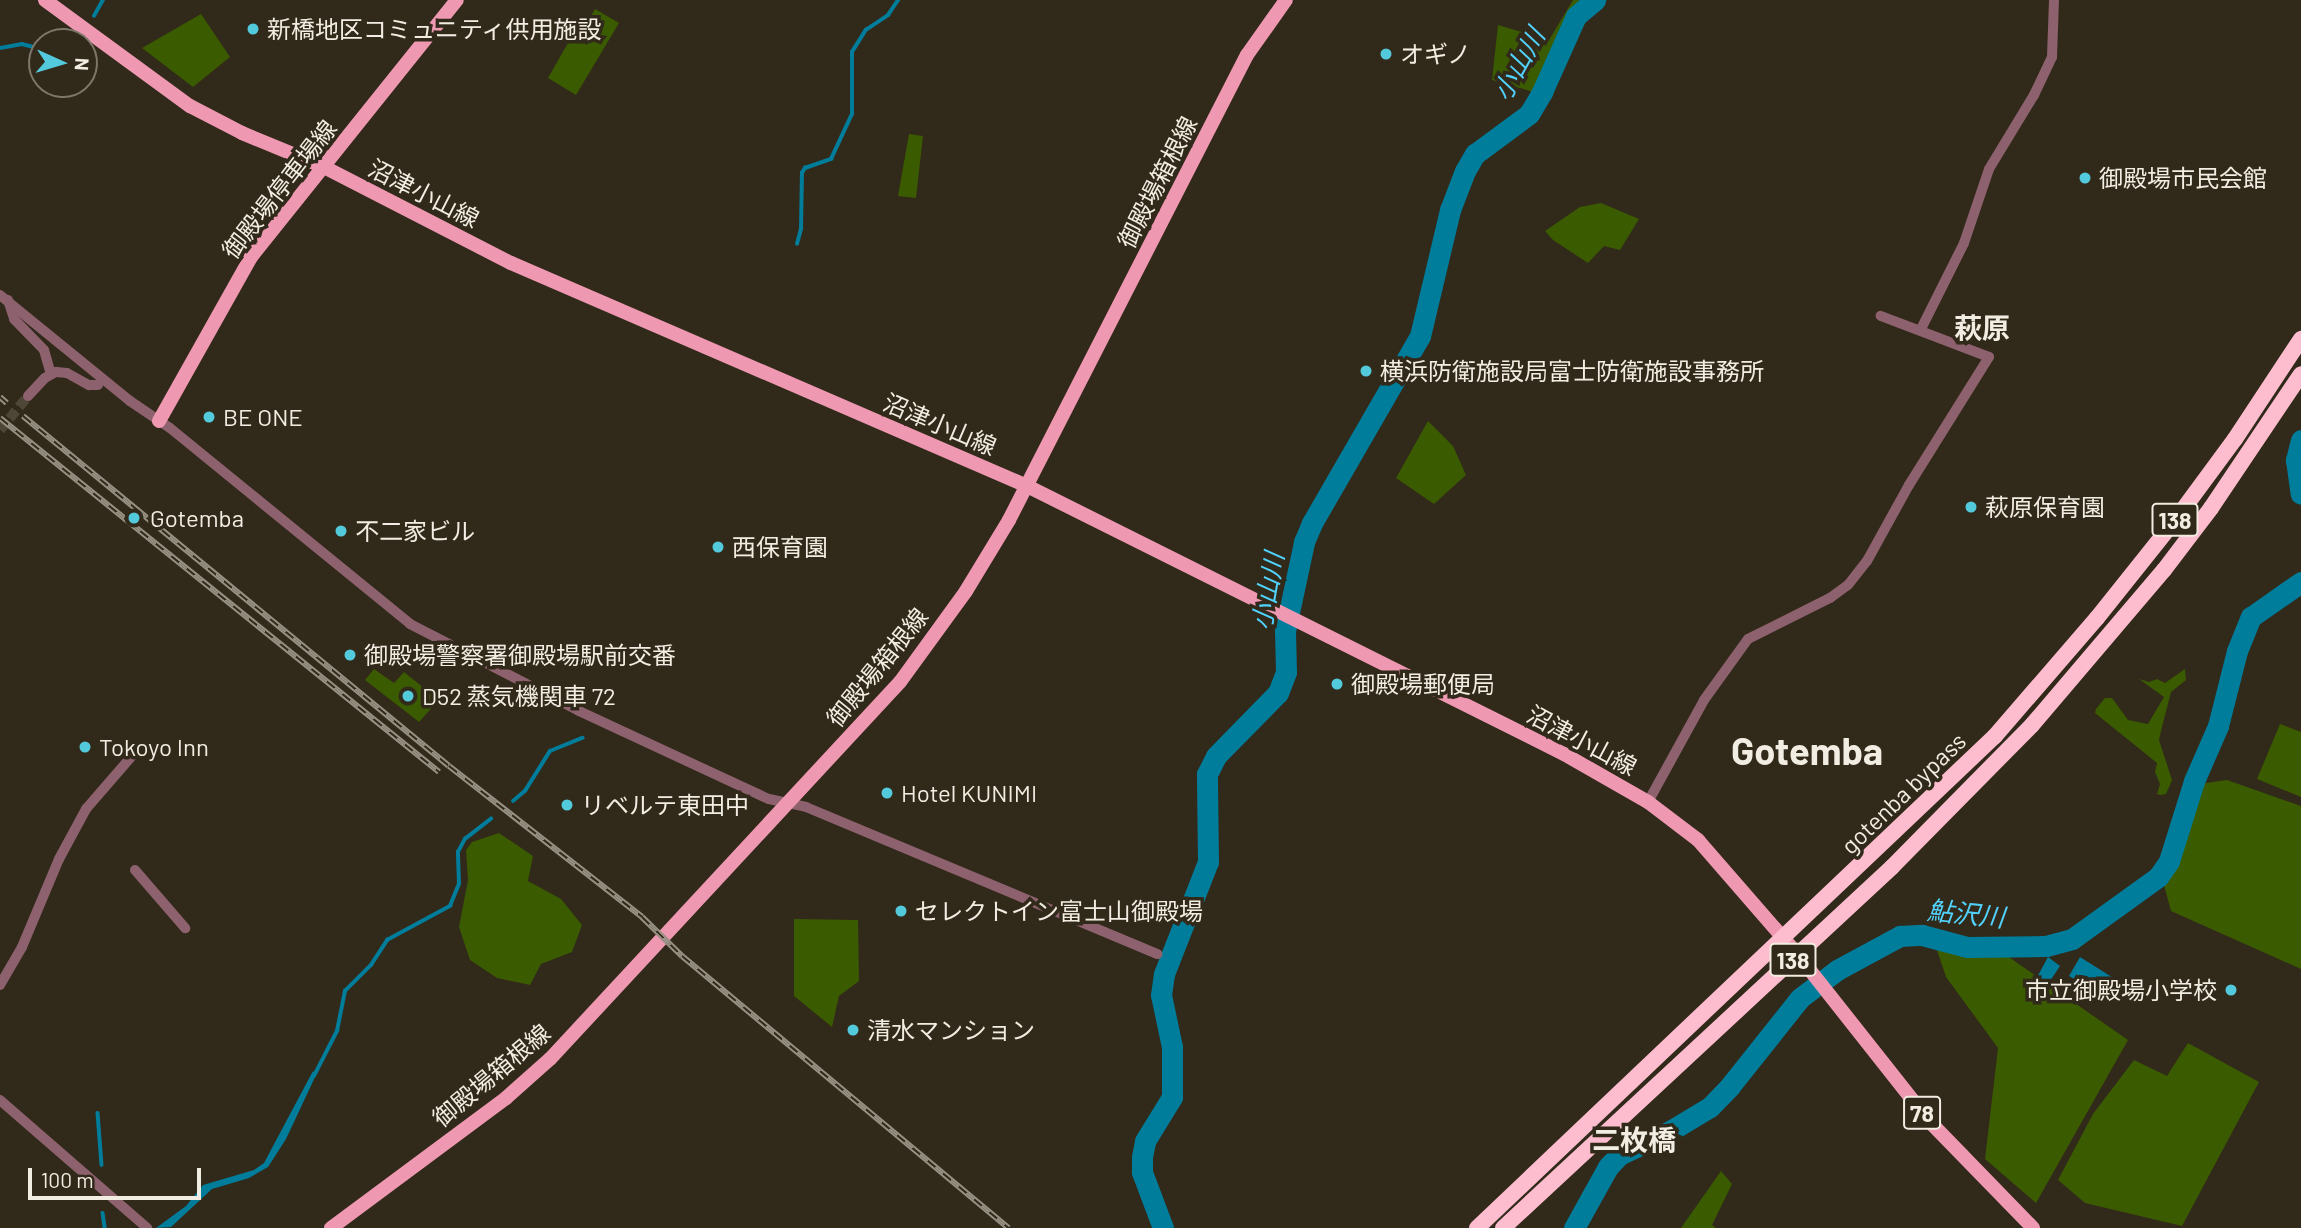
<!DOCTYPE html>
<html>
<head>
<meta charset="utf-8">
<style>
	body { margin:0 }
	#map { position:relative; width:2301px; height:1228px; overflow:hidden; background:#312919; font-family:Barlow,"Noto Sans JP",sans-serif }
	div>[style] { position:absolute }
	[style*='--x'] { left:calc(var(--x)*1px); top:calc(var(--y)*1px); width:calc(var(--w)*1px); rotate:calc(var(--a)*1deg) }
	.green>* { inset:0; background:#3b5b00 }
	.water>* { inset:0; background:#017d9c }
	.stream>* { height:3.5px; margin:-1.75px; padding:0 1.75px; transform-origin:1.75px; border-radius:1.75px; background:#017d9c }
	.river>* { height:21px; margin:-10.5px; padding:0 10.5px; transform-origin:10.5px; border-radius:10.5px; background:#017d9c }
	.minor-tunnel>* { height:10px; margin-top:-5px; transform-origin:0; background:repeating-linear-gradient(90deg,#4e4637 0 10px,transparent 0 15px) }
	.minor>* { height:10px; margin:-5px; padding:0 5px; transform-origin:5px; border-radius:5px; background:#8d626e }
	.major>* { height:14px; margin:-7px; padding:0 7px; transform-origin:7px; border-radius:7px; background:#ef98b1 }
	.highway>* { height:16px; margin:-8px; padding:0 8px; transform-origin:8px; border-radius:8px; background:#fdbdce }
	.rail>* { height:6px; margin-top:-3px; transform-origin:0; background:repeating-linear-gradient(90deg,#312919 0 10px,#979184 0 20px); box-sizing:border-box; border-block:2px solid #979184 }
	.dots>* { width:19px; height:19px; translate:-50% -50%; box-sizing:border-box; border:4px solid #312919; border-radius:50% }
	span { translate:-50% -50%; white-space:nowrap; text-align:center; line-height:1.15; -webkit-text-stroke:7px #312919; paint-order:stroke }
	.shield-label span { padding:2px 5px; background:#312919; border:2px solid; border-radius:5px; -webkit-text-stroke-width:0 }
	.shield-label { font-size:23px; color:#f2ede2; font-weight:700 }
	.poi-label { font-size:24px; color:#f2ede2 }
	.left { translate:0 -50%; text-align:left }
	.right { translate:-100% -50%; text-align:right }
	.street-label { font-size:24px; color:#f2ede2 }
	.water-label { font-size:26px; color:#51d2fc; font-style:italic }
	.quarter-label { font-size:28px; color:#f2ede2; font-weight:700 }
	.town-label { font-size:38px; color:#f2ede2; font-weight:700 }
	.north { position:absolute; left:28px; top:28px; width:70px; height:70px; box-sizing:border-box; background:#312919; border:2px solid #7e7769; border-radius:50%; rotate:94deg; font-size:19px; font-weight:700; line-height:28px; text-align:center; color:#f2ede2 }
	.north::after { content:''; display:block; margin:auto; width:24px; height:32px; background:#53cadc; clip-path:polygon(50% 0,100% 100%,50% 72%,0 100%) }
	.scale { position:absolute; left:28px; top:1168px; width:173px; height:32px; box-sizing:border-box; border:4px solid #f2ede2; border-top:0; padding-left:9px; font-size:21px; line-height:24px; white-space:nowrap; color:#f2ede2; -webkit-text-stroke:5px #312919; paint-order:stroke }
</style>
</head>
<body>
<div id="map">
	<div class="green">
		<i style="clip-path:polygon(1573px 0,1607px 0,1577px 21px,1546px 101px,1530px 91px,1492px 80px,1498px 25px,1549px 40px)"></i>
		<i style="clip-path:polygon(595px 9px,619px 23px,576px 95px,548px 78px,576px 29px,582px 32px)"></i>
		<i style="clip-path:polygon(201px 14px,230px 57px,193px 87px,142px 48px)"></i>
		<i style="clip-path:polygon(909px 134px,923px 136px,916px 198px,898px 196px)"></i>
		<i style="clip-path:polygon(1601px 203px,1639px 219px,1620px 250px,1604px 246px,1588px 263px,1553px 240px,1545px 231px,1580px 207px)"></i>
		<i style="clip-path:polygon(1428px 421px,1453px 446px,1466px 475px,1434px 504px,1396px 478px)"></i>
		<i style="clip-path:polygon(374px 669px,394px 683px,404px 672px,439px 700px,419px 722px,365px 680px)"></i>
		<i style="clip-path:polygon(2185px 669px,2186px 680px,2171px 692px,2161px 731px,2159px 740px,2172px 780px,2166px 794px,2161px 795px,2157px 794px,2160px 784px,2155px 772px,2157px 763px,2095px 713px,2096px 709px,2105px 698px,2112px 698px,2128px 720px,2148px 724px,2164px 697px,2139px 679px,2149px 682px,2157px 679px,2165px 683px)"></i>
		<i style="clip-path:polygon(2280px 724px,2301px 732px,2301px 797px,2257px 779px)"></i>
		<i style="clip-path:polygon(2227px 780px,2301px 806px,2301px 969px,2171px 911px,2164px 885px,2199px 784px)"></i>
		<i style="clip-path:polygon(499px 833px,533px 856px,528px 881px,561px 899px,582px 925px,572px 952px,541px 964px,530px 985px,497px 978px,470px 960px,459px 927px,468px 880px,466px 850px,472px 842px)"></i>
		<i style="clip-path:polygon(794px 919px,858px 920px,859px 981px,839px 996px,832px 1027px,794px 996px)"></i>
		<i style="clip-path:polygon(1935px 944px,2003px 953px,2128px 1040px,2036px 1203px,1985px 1159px,1998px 1048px,1946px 977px)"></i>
		<i style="clip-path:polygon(2188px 1043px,2259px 1082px,2182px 1226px,2085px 1203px,2058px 1180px,2093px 1114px,2134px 1060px,2167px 1076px)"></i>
		<i style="clip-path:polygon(1721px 1171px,1732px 1184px,1712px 1225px,1716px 1228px,1681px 1228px)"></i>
	</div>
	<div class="water">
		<i style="clip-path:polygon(2048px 957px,2060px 966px,2046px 987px,2035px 981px)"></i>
		<i style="clip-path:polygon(2080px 957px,2115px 979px,2106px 997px,2069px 976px)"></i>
		<i style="clip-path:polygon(313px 1071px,316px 1075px,286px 1139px,268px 1167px,249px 1178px,212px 1189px,171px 1227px,156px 1228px,186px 1206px,203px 1185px,254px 1170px,264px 1163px)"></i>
	</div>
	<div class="stream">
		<i style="--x:94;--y:16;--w:18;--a:-61"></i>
		<i style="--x:74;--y:42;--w:7;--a:-34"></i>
		<i style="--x:0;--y:48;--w:22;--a:-10"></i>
		<i style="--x:22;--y:44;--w:21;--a:14"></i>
		<i style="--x:797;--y:244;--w:16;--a:-75"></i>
		<i style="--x:801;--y:229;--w:56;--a:-89"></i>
		<i style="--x:802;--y:173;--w:6;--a:-59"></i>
		<i style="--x:805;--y:168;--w:28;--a:-19"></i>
		<i style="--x:831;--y:159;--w:50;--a:-65"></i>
		<i style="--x:852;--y:114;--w:62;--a:-90"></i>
		<i style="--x:852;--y:52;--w:26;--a:-58"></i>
		<i style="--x:866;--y:30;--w:27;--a:-34"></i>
		<i style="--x:888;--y:15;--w:18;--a:-56"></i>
		<i style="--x:513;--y:801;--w:16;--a:-40"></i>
		<i style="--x:525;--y:791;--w:47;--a:-58"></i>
		<i style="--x:550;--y:751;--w:35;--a:-22"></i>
		<i style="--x:314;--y:1076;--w:51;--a:-62.9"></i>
		<i style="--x:337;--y:1031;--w:41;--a:-78.7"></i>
		<i style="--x:345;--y:991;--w:37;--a:-45"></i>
		<i style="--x:371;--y:965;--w:30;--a:-57"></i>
		<i style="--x:387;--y:940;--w:72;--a:-28.4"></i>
		<i style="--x:450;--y:906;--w:24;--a:-68"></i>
		<i style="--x:459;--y:884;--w:32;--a:-92"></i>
		<i style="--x:458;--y:852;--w:15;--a:-62"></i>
		<i style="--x:465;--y:839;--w:33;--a:-38"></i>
		<i style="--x:98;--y:1113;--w:52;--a:85.6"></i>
		<i style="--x:103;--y:1213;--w:15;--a:82"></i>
	</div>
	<div class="river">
		<i style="--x:2301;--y:440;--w:21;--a:104"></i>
		<i style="--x:2296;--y:460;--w:34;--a:82"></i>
		<i style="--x:1163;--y:1228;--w:60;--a:-110.6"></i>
		<i style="--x:1142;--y:1172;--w:15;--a:-90"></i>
		<i style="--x:1142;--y:1157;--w:16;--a:-79"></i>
		<i style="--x:1145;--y:1141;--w:52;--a:-58.5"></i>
		<i style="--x:1172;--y:1097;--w:50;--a:-90"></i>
		<i style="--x:1172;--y:1047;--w:53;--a:-101.9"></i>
		<i style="--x:1161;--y:995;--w:21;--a:-82"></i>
		<i style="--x:1164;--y:974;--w:120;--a:-68.6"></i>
		<i style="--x:1208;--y:862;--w:88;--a:-90.7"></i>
		<i style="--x:1207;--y:774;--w:20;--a:-63"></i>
		<i style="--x:1216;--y:756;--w:88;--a:-45.5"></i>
		<i style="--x:1278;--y:693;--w:22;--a:-69"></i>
		<i style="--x:1286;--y:672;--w:41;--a:-91.4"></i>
		<i style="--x:1285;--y:631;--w:91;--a:-77.9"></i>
		<i style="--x:1304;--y:542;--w:21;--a:-67"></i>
		<i style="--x:1312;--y:523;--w:216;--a:-60"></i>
		<i style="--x:1420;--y:336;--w:130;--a:-76.6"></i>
		<i style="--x:1450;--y:210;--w:42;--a:-69"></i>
		<i style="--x:1465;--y:171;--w:20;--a:-60"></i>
		<i style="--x:1475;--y:154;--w:67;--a:-36.5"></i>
		<i style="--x:1529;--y:114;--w:26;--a:-59"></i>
		<i style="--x:1542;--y:92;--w:83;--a:-65.9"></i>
		<i style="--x:1576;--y:16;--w:25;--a:-40"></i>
		<i style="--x:1574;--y:1228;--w:70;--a:-60.9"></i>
		<i style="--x:1608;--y:1167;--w:16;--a:-47"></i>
		<i style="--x:1619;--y:1155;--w:56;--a:-25.2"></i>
		<i style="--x:1670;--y:1131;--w:47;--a:-31"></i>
		<i style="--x:1710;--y:1107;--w:29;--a:-46"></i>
		<i style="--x:1730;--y:1086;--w:112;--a:-51.5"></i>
		<i style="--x:1800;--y:998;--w:46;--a:-37.1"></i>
		<i style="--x:1837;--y:970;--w:72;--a:-28.4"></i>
		<i style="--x:1900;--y:936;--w:22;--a:-3"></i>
		<i style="--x:1922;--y:935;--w:47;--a:14.9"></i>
		<i style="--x:1967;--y:947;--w:79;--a:-0.7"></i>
		<i style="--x:2046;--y:946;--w:27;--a:-15"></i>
		<i style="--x:2072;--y:939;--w:106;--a:-35.8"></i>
		<i style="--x:2158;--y:877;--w:19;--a:-55"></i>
		<i style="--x:2169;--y:861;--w:84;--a:-72.6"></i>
		<i style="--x:2194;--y:781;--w:60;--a:-66.4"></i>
		<i style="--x:2218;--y:726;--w:77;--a:-75.8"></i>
		<i style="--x:2237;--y:651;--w:37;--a:-68"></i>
		<i style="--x:2251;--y:617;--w:61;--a:-35"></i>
	</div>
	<div class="minor-tunnel">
		<i style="--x:0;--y:430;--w:44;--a:-50.5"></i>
	</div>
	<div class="minor">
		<i style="--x:0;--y:295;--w:168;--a:39.2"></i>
		<i style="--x:130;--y:401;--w:48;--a:34"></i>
		<i style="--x:170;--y:428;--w:310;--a:39.2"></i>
		<i style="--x:410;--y:624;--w:190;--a:27.2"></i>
		<i style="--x:579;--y:711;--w:209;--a:24.9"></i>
		<i style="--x:769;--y:799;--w:38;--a:12"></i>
		<i style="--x:806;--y:807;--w:381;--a:22.7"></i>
		<i style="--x:8;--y:300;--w:20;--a:72"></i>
		<i style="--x:14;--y:319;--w:43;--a:45.9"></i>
		<i style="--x:44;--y:350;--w:25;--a:74"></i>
		<i style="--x:1921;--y:329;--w:96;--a:-63.4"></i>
		<i style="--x:1964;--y:243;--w:78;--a:-71.3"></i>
		<i style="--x:1989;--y:169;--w:87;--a:-58.7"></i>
		<i style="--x:2034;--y:95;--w:42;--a:-64.7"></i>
		<i style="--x:2052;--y:57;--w:57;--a:-88"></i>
		<i style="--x:28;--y:396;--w:25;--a:-47"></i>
		<i style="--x:45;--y:378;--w:13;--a:-29"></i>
		<i style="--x:56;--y:372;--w:11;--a:5"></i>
		<i style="--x:67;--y:373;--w:25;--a:29"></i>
		<i style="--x:89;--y:385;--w:9;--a:0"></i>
		<i style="--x:1648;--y:802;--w:116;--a:-61.2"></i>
		<i style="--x:1704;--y:700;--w:75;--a:-54.2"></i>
		<i style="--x:1748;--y:639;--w:92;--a:-26.6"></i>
		<i style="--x:1830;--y:598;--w:22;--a:-36"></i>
		<i style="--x:1848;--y:585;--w:31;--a:-52"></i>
		<i style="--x:1867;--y:561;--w:87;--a:-61.1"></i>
		<i style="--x:1909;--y:485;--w:151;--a:-58"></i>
		<i style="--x:1989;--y:357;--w:116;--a:-159.2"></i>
		<i style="--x:135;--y:870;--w:77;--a:49.2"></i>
		<i style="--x:0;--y:985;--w:44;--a:-59.9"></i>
		<i style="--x:22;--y:947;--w:95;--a:-67.2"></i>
		<i style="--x:59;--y:859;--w:57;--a:-61.6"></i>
		<i style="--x:86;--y:809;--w:79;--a:-49.1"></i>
		<i style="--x:0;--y:1100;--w:195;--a:41"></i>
	</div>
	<div class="major">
		<i style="--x:45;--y:0;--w:180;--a:36.2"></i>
		<i style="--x:190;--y:106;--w:59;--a:27.4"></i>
		<i style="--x:242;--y:133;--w:89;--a:22.5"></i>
		<i style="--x:324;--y:167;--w:210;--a:27.2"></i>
		<i style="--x:511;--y:263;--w:562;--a:23.37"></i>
		<i style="--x:1027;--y:486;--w:600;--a:26.52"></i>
		<i style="--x:1564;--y:754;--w:97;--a:29.7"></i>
		<i style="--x:1648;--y:802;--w:63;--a:37.2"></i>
		<i style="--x:1698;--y:840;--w:152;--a:49"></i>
		<i style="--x:1798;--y:955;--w:213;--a:51.7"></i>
		<i style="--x:1930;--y:1122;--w:148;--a:45.8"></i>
		<i style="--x:159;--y:421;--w:188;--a:-60.7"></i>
		<i style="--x:251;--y:257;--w:329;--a:-51.3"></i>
		<i style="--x:331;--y:1228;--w:218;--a:-36.6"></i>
		<i style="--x:506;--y:1098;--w:59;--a:-41.6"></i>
		<i style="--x:550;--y:1059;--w:514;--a:-47.13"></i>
		<i style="--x:900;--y:682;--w:112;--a:-54"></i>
		<i style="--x:966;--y:591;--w:83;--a:-58.8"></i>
		<i style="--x:1009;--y:520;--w:522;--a:-62.9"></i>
		<i style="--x:1247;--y:55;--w:67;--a:-54.7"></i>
	</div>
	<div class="highway">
		<i style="--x:1477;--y:1228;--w:714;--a:-43.53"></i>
		<i style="--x:1995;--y:736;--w:156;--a:-49.2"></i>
		<i style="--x:2097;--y:618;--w:127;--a:-51.4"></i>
		<i style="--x:2176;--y:519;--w:99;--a:-53.6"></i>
		<i style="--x:2235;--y:439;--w:120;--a:-56.6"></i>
		<i style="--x:1503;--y:1228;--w:531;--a:-42.86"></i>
		<i style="--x:1892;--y:867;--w:199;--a:-45.4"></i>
		<i style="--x:2032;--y:725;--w:204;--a:-49.6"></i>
		<i style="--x:2164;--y:570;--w:78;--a:-52.8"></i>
		<i style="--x:2211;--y:508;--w:161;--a:-56.1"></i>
	</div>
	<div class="rail">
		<i style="--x:0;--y:397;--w:9;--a:41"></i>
		<i style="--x:23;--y:416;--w:551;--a:39.41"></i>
		<i style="--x:449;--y:766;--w:245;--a:38"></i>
		<i style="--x:642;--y:917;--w:56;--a:44.3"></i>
		<i style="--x:682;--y:956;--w:425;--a:39.8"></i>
		<i style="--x:0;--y:418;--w:564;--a:38.88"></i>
	</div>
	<div class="dots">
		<i style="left:253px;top:29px;background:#53cadc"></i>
		<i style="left:1386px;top:54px;background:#53cadc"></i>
		<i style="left:2085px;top:178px;background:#53cadc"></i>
		<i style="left:1366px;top:371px;background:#53cadc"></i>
		<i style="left:209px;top:417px;background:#53cadc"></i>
		<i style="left:1971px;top:507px;background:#53cadc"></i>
		<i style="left:134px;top:518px;background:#53cadc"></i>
		<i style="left:341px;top:531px;background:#53cadc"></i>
		<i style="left:718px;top:547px;background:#53cadc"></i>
		<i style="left:350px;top:655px;background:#53cadc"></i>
		<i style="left:1337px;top:684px;background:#53cadc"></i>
		<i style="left:408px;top:696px;background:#53cadc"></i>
		<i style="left:85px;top:747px;background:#53cadc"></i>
		<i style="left:887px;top:793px;background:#53cadc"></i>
		<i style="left:567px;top:805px;background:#53cadc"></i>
		<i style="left:901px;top:911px;background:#53cadc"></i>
		<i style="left:2231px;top:990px;background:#53cadc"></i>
		<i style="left:853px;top:1030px;background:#53cadc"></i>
	</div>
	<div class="shield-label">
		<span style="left:2175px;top:520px">138</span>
		<span style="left:1793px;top:960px">138</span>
		<span style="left:1922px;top:1113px">78</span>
	</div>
	<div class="poi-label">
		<span class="left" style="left:267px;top:29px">新橋地区コミュニティ供用施設</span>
		<span class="left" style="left:1400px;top:54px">オギノ</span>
		<span class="left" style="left:2099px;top:178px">御殿場市民会館</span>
		<span class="left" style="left:1380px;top:371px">横浜防衛施設局富士防衛施設事務所</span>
		<span class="left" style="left:223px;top:417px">BE ONE</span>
		<span class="left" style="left:1985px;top:507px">萩原保育園</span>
		<span class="left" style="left:150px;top:518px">Gotemba</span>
		<span class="left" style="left:355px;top:531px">不二家ビル</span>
		<span class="left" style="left:732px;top:547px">西保育園</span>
		<span class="left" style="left:364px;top:655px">御殿場警察署御殿場駅前交番</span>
		<span class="left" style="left:1351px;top:684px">御殿場郵便局</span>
		<span class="left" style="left:422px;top:696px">D52 蒸気機関車 72</span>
		<span class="left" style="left:99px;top:747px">Tokoyo Inn</span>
		<span class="left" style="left:901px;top:793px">Hotel KUNIMI</span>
		<span class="left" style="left:581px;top:805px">リベルテ東田中</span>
		<span class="left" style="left:915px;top:911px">セレクトイン富士山御殿場</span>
		<span class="right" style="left:2217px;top:990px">市立御殿場小学校</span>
		<span class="left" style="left:867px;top:1030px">清水マンション</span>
	</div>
	<div class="street-label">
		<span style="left:1157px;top:182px;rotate:-63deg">御殿場箱根線</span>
		<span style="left:279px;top:189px;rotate:-52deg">御殿場停車場線</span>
		<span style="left:424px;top:193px;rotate:27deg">沼津小山線</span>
		<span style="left:940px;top:424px;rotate:23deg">沼津小山線</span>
		<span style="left:877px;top:667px;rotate:-51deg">御殿場箱根線</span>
		<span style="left:1582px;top:740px;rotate:28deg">沼津小山線</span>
		<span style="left:1903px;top:793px;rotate:-44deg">gotenba bypass</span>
		<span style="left:491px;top:1075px;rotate:-40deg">御殿場箱根線</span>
	</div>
	<div class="water-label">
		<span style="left:1518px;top:64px;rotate:-61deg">小山川</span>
		<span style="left:1267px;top:591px;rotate:-80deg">小山川</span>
		<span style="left:1966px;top:913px;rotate:6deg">鮎沢川</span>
	</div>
	<div class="quarter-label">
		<span style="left:1982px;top:327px">萩原</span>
		<span style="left:1634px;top:1139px">二枚橋</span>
	</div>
	<div class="town-label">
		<span style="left:1807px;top:751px">Gotemba</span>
	</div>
	<div class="north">N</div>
	<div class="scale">100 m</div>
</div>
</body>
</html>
